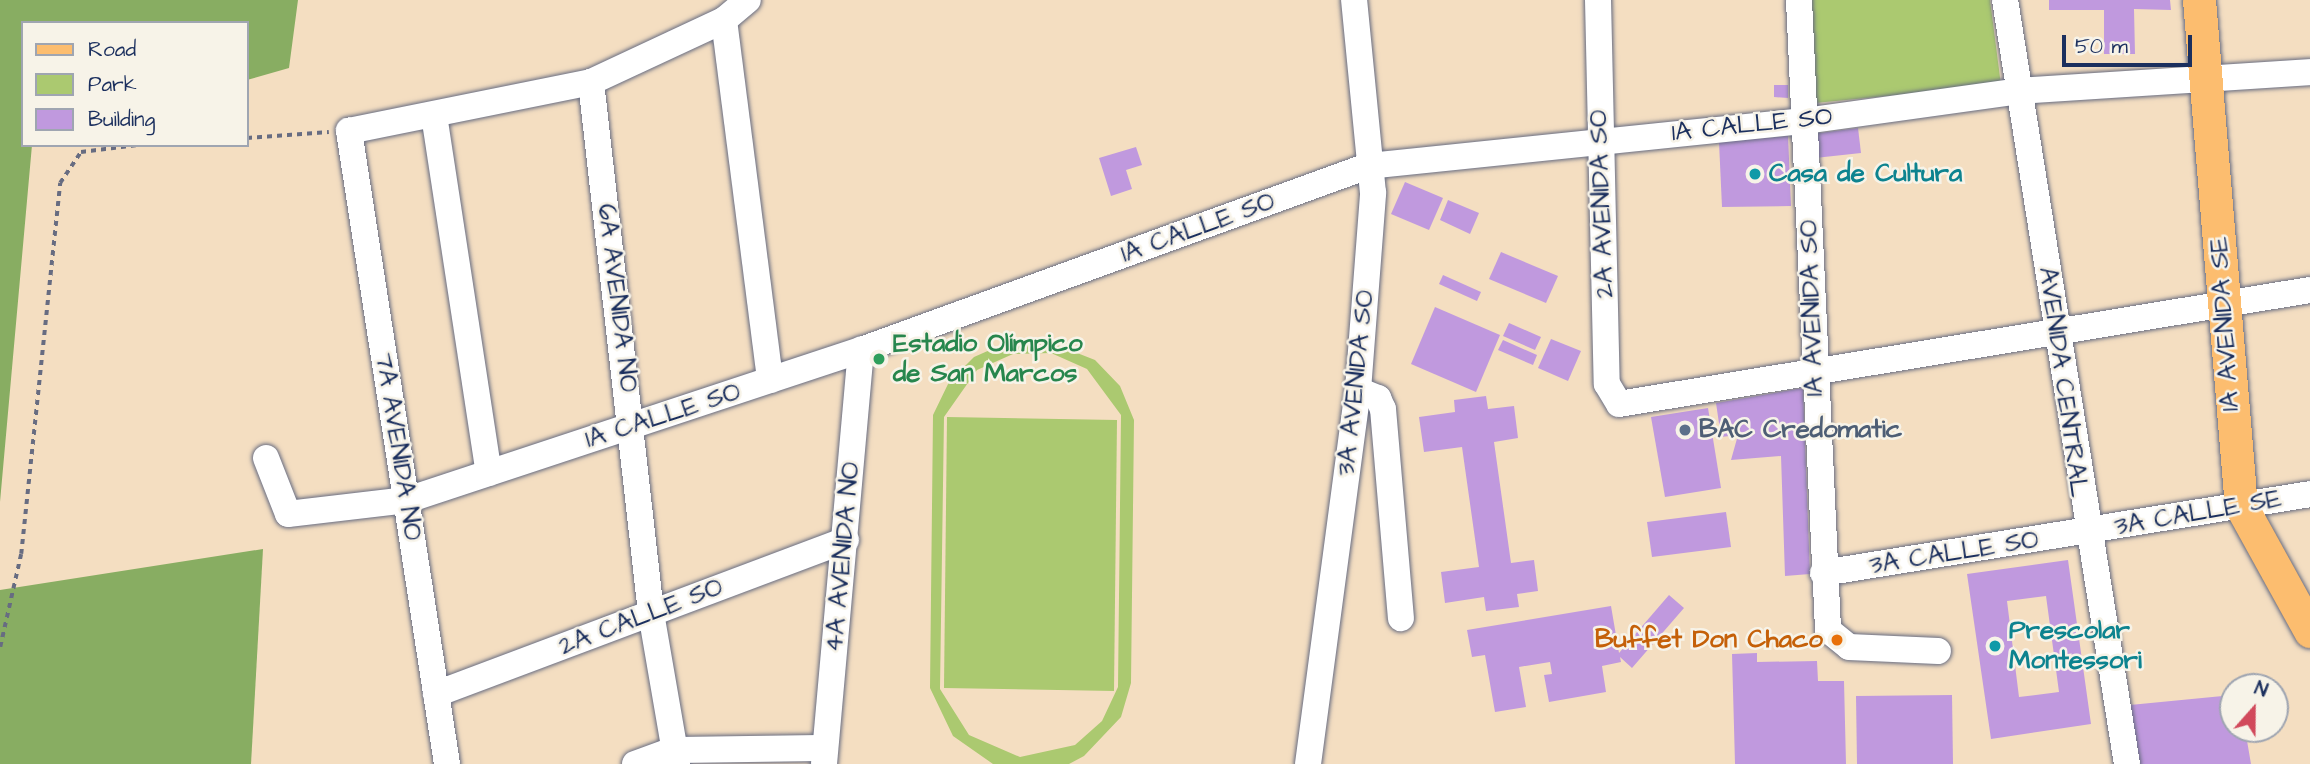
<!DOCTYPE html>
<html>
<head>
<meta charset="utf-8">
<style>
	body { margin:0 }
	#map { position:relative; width:2310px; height:764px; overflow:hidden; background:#f4dec1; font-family:"Architects Daughter",sans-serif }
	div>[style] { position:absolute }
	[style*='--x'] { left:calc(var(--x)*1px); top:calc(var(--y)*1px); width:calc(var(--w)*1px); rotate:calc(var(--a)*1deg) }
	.green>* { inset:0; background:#abc970 }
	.forest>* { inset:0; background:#88ad62 }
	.building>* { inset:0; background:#c099de }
	.path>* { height:3.5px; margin-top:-1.75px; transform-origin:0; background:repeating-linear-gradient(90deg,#676c81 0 5px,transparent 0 10px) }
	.roads { filter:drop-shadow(0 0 2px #676c81) drop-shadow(0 0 2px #676c81) }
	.minor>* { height:26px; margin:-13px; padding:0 13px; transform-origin:13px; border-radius:13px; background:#fff }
	.major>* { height:33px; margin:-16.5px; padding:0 16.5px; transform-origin:16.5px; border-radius:16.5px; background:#fcbd6f }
	.dots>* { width:19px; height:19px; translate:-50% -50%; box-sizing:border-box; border:4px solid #f7f3e8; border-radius:50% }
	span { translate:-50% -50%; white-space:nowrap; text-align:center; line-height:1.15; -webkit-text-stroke:5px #f7f3e8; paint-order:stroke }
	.street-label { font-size:26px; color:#1b2f5e }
	.culture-label { font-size:26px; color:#0d838f; font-weight:700 }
	.left { translate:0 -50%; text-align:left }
	.leisure-label { font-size:26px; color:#27864d; font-weight:700 }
	.service-label { font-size:26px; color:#4e5e75; font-weight:700 }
	.food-label { font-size:26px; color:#c56008; font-weight:700 }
	.right { translate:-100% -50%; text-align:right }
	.legend { position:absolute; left:21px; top:21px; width:228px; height:126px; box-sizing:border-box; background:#f7f3e8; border:2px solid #9fa5b1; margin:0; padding:9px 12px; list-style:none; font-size:21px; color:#1b2f5e }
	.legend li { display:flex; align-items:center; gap:14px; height:35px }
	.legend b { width:35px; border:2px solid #9fa5b1 }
	.north { position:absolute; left:2219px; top:673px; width:70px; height:70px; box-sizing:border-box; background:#f7f3e8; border:2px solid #9fa5b1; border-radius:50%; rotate:21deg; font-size:19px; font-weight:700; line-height:28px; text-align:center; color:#1b2f5e }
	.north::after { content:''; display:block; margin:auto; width:24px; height:32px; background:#d1495b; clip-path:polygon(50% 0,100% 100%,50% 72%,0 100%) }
	.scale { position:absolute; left:2062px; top:35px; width:130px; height:32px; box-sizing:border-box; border:4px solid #1b2f5e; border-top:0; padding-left:9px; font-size:21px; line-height:24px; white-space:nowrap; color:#1b2f5e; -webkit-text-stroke:5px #f7f3e8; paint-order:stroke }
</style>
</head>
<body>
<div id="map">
	<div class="green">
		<i style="clip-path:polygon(1811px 0,1990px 0,2001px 85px,1815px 103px)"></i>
		<i style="clip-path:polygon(evenodd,1044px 340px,1095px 360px,1120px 386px,1134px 420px,1131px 683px,1121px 717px,1084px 756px,1069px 764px,993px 764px,953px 736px,930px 688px,933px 415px,949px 382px,974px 357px,1008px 342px,1044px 340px,1051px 353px,1087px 369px,1121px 415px,1118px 687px,1102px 721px,1075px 745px,1020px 757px,969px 735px,940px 689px,944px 417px,977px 370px,1013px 354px,1051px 353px)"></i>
		<i style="clip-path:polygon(947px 417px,1117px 420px,1114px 691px,944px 688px)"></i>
	</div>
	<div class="forest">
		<i style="clip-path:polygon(0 0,298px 0,289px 68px,247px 80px,247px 23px,23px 23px,23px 145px,32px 145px,0 502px)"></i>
		<i style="clip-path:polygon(263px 549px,251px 764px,0 764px,0 590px)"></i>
	</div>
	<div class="building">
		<i style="clip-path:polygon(2049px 0,2170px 0,2171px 10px,2134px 9px,2135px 54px,2104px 54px,2104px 10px,2049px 10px)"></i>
		<i style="clip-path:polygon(1774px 85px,1788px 85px,1788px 98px,1774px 97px)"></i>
		<i style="clip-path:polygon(1858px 128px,1861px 153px,1815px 158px,1812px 134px)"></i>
		<i style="clip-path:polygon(1788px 136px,1791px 206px,1722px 207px,1719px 142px)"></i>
		<i style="clip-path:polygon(1136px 147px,1142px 165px,1126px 170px,1132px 189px,1111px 196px,1099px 158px)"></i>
		<i style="clip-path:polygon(1405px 182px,1443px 198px,1429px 230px,1391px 214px)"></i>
		<i style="clip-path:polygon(1448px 200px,1479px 213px,1470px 234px,1440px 220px)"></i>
		<i style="clip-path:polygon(1501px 252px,1558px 276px,1546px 303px,1489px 279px)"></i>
		<i style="clip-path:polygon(1443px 275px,1481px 292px,1477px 301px,1439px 284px)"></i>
		<i style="clip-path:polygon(1435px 307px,1500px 335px,1476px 392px,1411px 364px)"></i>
		<i style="clip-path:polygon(1509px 323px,1541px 337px,1535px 350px,1503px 336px)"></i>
		<i style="clip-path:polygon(1551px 339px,1581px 351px,1568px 381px,1538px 368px)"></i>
		<i style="clip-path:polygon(1503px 340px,1537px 355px,1533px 365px,1498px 350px)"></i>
		<i style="clip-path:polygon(1803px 388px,1810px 574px,1785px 576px,1781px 456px,1731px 460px,1738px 435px,1721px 437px,1716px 403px)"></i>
		<i style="clip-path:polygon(1486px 396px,1488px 409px,1514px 406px,1518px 438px,1494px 442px,1511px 563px,1534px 560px,1538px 591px,1517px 594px,1519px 607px,1486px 611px,1484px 597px,1445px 603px,1441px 572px,1479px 567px,1462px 447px,1424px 452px,1419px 417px,1455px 412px,1454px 400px)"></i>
		<i style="clip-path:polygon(1708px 408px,1721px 488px,1665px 497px,1651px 417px)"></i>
		<i style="clip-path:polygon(1726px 512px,1731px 547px,1652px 557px,1647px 522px)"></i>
		<i style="clip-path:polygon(evenodd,2068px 560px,2091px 724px,1991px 739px,1967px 574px,2068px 560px,2046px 596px,2059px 692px,2019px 697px,2007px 601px,2046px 596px)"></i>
		<i style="clip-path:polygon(1669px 595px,1684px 608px,1632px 668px,1620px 657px,1621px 662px,1602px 666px,1606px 692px,1549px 702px,1544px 675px,1552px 674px,1550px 662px,1519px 667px,1526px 707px,1495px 712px,1485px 655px,1472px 657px,1467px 630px,1611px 606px,1619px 653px)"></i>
		<i style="clip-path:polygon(1757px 653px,1757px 662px,1817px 661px,1818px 681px,1844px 681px,1846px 764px,1735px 764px,1732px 654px)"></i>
		<i style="clip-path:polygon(1952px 695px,1953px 764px,1857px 764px,1856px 696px)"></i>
		<i style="clip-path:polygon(2233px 695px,2233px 729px,2245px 729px,2251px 764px,2140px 764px,2130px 705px)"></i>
	</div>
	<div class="path">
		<i style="--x:247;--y:138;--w:82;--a:-4.2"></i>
		<i style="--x:0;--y:647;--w:95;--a:-77.3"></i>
		<i style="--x:21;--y:554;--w:373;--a:-84"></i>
		<i style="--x:60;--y:183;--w:37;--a:-56"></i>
		<i style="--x:81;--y:152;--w:57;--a:-7"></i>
	</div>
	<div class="roads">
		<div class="minor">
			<i style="--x:1598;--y:0;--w:384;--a:88.7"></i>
			<i style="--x:1607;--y:384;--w:23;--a:59"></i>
			<i style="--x:1619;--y:404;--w:700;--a:-9.37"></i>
			<i style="--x:1799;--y:0;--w:631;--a:87.36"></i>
			<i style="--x:1828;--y:630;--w:27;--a:39"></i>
			<i style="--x:1849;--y:647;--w:89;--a:2.6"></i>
			<i style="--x:2005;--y:0;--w:774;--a:80.93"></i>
			<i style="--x:724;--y:20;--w:363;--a:82.7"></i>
			<i style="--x:591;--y:82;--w:534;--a:83.55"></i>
			<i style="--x:651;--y:613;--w:153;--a:80.2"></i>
			<i style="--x:434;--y:115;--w:362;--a:81.3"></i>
			<i style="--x:1358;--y:390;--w:22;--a:22"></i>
			<i style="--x:1378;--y:398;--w:12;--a:66"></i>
			<i style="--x:1383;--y:409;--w:210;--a:85.1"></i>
			<i style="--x:266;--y:458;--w:60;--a:68.6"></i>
			<i style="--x:288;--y:514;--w:120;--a:-6.7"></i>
			<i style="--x:407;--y:500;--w:478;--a:-18.3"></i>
			<i style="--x:861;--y:350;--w:539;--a:-19.95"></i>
			<i style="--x:1368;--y:166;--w:438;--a:-5.9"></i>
			<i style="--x:1804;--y:121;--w:217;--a:-7.9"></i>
			<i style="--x:2019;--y:91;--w:292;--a:-3.7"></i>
			<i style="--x:1823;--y:573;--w:493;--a:-9.2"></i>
			<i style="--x:436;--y:694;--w:438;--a:-20.6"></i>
			<i style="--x:447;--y:764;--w:641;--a:-98.8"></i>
			<i style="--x:349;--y:131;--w:247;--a:-11.4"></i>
			<i style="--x:591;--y:82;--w:147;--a:-25"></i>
			<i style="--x:724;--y:20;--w:31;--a:-40"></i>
			<i style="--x:635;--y:764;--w:40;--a:-20.2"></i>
			<i style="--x:673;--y:750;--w:151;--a:-0.8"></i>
			<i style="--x:824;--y:764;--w:416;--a:-84.9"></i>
			<i style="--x:1308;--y:764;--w:377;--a:-82.4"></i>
			<i style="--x:1358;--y:390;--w:198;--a:-85.6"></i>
			<i style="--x:1373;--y:193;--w:194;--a:-95.6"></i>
		</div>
		<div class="major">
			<i style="--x:2199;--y:0;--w:508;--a:85.26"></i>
			<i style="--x:2241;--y:506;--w:143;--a:61.1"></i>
		</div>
	</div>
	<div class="dots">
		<i style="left:1755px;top:174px;background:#0f9aa8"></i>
		<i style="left:879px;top:359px;background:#2e9e5b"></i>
		<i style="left:1685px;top:430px;background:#5c6f8a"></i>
		<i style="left:1837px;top:640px;background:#e8710a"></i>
		<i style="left:1995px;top:646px;background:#0f9aa8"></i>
	</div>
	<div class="street-label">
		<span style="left:1752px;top:125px;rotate:-6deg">1A CALLE SO</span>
		<span style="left:1602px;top:204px;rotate:-92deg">2A AVENIDA SO</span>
		<span style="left:1198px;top:228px;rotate:-20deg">1A CALLE SO</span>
		<span style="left:617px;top:298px;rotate:83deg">6A AVENIDA NO</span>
		<span style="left:1812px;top:308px;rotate:-92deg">1A AVENIDA SO</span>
		<span style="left:2225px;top:324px;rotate:-94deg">1A AVENIDA SE</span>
		<span style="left:2063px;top:382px;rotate:82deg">AVENIDA CENTRAL</span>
		<span style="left:1356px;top:383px;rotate:-84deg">3A AVENIDA SO</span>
		<span style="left:663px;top:416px;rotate:-18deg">1A CALLE SO</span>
		<span style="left:398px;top:447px;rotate:81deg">7A AVENIDA NO</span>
		<span style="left:2198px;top:513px;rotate:-10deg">3A CALLE SE</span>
		<span style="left:1954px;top:553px;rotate:-9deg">3A CALLE SO</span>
		<span style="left:843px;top:557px;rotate:-85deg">4A AVENIDA NO</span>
		<span style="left:641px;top:617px;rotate:-21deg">2A CALLE SO</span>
	</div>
	<div class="culture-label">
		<span class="left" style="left:1769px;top:174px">Casa de Cultura</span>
		<span class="left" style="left:2009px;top:646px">Prescolar<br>Montessori</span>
	</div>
	<div class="leisure-label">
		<span class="left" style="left:893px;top:359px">Estadio Olímpico<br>de San Marcos</span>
	</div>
	<div class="service-label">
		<span class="left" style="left:1699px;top:430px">BAC Credomatic</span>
	</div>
	<div class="food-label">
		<span class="right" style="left:1823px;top:640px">Buffet Don Chaco</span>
	</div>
	<ul class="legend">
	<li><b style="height:9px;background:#fcbd6f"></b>Road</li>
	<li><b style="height:19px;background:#abc970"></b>Park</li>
	<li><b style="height:19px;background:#c099de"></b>Building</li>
	</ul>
	<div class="north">N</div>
	<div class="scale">50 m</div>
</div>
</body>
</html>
